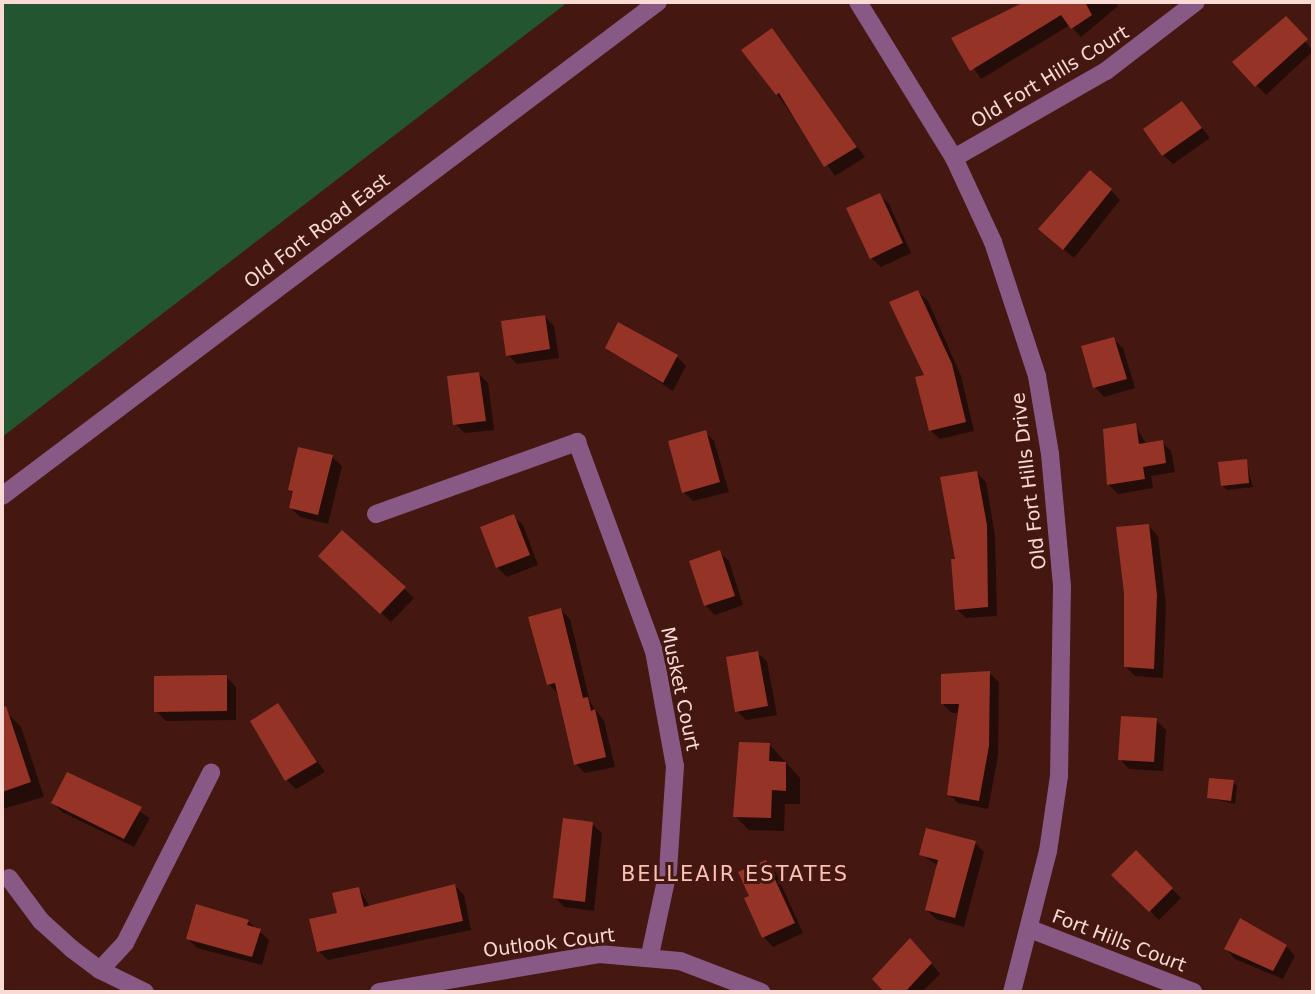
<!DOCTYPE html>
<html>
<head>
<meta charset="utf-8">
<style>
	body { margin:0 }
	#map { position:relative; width:1315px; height:994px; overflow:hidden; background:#441711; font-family:"DejaVu Sans",sans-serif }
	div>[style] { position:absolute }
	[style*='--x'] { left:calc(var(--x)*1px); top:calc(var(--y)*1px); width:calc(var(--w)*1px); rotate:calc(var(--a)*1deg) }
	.green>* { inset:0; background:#235630 }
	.shadow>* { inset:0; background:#0007 }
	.building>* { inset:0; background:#953327 }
	.minor>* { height:18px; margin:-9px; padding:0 9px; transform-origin:9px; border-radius:9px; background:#895985 }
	span { translate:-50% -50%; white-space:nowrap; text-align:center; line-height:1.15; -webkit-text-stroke:6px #441711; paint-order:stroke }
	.street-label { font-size:19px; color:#f9dad5 }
	.neighbourhood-label { font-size:21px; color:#fcc0b5; letter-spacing:2px }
	.frame { position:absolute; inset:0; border:4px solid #f9dad5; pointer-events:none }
</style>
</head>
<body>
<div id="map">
	<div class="green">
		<i style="clip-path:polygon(2px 2px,568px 2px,2px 437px)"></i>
	</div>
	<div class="shadow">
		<i style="clip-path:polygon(1042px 2px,1115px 2px,1118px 6px,1081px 37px,1070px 25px,981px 79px,954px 38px,1001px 13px,1014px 9px,1021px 16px)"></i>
		<i style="clip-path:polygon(1286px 18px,1313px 51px,1266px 95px,1234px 62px)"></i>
		<i style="clip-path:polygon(771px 30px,865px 157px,835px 176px,777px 94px)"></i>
		<i style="clip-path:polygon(1182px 103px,1210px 138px,1173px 164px,1163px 155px)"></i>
		<i style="clip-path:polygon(1111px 190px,1120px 200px,1074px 258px,1050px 238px)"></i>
		<i style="clip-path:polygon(879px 195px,889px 204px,911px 253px,881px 267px,871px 258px)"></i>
		<i style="clip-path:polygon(918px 292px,928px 301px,961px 376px,974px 431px,940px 439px,930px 430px)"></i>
		<i style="clip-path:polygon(544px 316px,554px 326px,559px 358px,517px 364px,508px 355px)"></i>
		<i style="clip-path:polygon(1113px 339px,1123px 348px,1135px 388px,1104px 397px,1095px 387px)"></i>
		<i style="clip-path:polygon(607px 348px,677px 357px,686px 366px,673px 391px)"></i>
		<i style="clip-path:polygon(479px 374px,488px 383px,494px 430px,465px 433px,455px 424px)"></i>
		<i style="clip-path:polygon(1135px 425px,1146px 444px,1162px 442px,1171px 451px,1175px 472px,1151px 476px,1153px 488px,1118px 494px,1109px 485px)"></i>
		<i style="clip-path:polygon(705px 432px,714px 441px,729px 492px,693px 501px,684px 492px)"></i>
		<i style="clip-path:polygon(332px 457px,342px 466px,328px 524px,300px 517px,291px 508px,294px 493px,290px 489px)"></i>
		<i style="clip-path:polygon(1246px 461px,1253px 487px,1227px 490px,1222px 485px)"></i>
		<i style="clip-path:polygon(977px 473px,986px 482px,995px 536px,997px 616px,966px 618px,957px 609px,957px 560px)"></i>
		<i style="clip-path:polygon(513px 516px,523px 525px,538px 565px,507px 577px,497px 567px)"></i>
		<i style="clip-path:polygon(1149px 526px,1158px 536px,1166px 605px,1163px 678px,1135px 676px,1126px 667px)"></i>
		<i style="clip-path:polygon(342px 532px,414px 598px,391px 622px,320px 555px)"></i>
		<i style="clip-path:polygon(719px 552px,729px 561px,743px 605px,715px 615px,705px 605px)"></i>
		<i style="clip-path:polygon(561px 610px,570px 619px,590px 702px,604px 721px,615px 767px,585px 773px,576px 764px,558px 694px,549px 684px)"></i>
		<i style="clip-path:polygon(758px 653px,767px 662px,777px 715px,746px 720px,737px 711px)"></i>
		<i style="clip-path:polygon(989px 673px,999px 682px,998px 756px,988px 809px,958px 803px,949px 794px,960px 713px,952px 713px,942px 703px)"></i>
		<i style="clip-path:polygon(226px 677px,236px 687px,236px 720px,166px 721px,156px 711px)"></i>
		<i style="clip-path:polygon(278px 706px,325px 772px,296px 789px,287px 780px)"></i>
		<i style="clip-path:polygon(7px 713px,21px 727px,44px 797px,2px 809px,2px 715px)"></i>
		<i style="clip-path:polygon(1156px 720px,1166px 730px,1163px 771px,1129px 769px,1120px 759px)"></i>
		<i style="clip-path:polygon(769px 744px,800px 778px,800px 804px,785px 804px,784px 831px,749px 830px,735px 816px)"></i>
		<i style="clip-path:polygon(1233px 782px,1237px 786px,1235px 804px,1209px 798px)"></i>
		<i style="clip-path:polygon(94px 784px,150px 818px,134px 847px,62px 812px,53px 802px)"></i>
		<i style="clip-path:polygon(592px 824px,602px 833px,594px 911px,564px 907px,555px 897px)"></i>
		<i style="clip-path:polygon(975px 843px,984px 852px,964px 927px,936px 919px,927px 910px,938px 866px,921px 854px)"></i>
		<i style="clip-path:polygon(1136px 852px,1181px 898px,1159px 920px,1113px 875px)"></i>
		<i style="clip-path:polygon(765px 862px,775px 871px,803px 933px,773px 947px,764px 937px,751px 897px)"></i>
		<i style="clip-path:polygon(455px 886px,464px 895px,471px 930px,328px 960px,318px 951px,359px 889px,370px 907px)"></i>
		<i style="clip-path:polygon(248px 921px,269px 940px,262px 965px,197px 948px,188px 939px)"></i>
		<i style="clip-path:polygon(1286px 946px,1295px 956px,1283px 979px,1235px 959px,1226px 949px)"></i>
		<i style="clip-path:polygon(920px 950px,940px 974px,922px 992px,886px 992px,875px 979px)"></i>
	</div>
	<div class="building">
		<i style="clip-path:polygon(1024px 2px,1085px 2px,1092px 15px,1071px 29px,1061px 15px,970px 71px,951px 38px)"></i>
		<i style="clip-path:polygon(1286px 16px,1308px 39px,1255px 87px,1232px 62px)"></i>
		<i style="clip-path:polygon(772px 28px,857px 147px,824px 167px,779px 93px,776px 95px,741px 50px)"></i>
		<i style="clip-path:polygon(1182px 101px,1202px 128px,1162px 156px,1143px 129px)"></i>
		<i style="clip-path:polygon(1090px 170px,1112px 189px,1063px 250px,1038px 229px)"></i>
		<i style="clip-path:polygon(880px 193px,903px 243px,870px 259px,846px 208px)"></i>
		<i style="clip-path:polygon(918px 290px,952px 364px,966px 422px,929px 431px,915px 377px,924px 375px,889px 302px)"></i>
		<i style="clip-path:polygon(545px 315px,550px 349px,506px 356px,501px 321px)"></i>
		<i style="clip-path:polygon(618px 322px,678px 355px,663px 383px,605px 348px)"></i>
		<i style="clip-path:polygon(1114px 337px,1127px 379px,1093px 388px,1081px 346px)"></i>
		<i style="clip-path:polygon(479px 372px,486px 421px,453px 425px,447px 376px)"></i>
		<i style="clip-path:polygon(1136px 423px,1139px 444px,1163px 440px,1166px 463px,1143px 467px,1145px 479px,1107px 485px,1103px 429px)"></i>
		<i style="clip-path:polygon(706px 430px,720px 482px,682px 493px,668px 441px)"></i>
		<i style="clip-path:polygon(298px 447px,333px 455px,318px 515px,289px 508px,293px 491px,288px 490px)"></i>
		<i style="clip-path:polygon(1247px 459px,1249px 483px,1221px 486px,1218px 462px)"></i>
		<i style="clip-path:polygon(977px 471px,987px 525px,988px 607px,955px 610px,951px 559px,955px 559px,940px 477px)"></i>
		<i style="clip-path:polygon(514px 514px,530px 555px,496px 568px,480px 527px)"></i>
		<i style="clip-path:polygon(1149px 524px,1157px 595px,1154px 669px,1124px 667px,1124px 593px,1116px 527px)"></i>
		<i style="clip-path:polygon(342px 530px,406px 587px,380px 614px,318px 556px)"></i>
		<i style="clip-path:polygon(720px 550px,735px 596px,704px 606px,689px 561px)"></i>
		<i style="clip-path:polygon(561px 608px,583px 698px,588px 697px,591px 711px,595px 709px,606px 757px,574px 765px,555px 683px,547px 685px,528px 617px)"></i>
		<i style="clip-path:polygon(758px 651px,768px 706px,735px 712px,726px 657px)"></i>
		<i style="clip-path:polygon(990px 671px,989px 746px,979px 801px,947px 795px,959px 704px,941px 704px,941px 674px)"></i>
		<i style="clip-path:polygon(227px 675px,227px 711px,154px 712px,154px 676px)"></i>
		<i style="clip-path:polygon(278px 703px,317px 762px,285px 781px,250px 721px)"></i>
		<i style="clip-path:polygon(6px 706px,31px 782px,2px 792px,2px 707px)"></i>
		<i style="clip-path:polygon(1121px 716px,1157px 718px,1154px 762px,1118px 760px)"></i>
		<i style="clip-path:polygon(739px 742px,770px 743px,769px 761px,786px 762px,786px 791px,772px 790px,771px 818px,733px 817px)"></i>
		<i style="clip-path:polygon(67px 772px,142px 807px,124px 839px,51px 803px)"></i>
		<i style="clip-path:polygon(1209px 778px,1234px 780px,1231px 801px,1207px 798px)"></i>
		<i style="clip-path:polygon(563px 818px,593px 822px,585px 902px,553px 898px)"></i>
		<i style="clip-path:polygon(926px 828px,976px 841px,955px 918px,925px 910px,938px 860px,919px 855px)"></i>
		<i style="clip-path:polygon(1136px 850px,1173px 888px,1149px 912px,1111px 875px)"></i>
		<i style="clip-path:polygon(766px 860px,795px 923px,762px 938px,744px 898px,749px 896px,738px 872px)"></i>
		<i style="clip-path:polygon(455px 884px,463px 921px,317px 952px,309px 919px,337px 913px,332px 893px,359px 887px,364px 907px)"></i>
		<i style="clip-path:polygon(196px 904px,249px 920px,247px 925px,261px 929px,252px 957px,186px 939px)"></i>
		<i style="clip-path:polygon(1240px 918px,1287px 945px,1273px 971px,1224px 949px)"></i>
		<i style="clip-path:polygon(910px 938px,932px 963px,905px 992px,884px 992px,872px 979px)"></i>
	</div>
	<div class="minor">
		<i style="--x:858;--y:2;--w:183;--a:58.4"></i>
		<i style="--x:954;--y:158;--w:93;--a:65.1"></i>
		<i style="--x:993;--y:242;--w:141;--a:71.8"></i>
		<i style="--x:1037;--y:376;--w:79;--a:80.5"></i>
		<i style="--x:1050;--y:454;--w:133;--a:84.8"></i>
		<i style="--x:1062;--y:586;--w:190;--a:90.9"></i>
		<i style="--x:1059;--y:776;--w:76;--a:98.3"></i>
		<i style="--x:1048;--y:851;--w:146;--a:104.3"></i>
		<i style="--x:954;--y:158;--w:175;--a:-29.8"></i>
		<i style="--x:1106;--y:71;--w:113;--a:-37.5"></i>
		<i style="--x:2;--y:496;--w:821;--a:-36.98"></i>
		<i style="--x:376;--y:514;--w:214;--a:-19.7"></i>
		<i style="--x:577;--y:442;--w:223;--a:69.8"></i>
		<i style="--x:654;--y:651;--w:117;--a:79.7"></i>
		<i style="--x:675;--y:766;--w:105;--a:93.8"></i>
		<i style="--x:668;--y:871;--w:86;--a:102.1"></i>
		<i style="--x:9;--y:878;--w:54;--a:53.3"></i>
		<i style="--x:41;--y:921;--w:42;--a:42.1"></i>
		<i style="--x:72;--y:949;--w:35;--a:37"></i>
		<i style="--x:100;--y:970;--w:50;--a:26.1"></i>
		<i style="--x:1030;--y:929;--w:175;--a:21.1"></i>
		<i style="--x:100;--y:970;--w:37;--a:-47"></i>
		<i style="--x:125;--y:943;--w:191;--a:-63.2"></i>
		<i style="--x:379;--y:992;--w:223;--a:-9.8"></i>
		<i style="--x:599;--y:954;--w:81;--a:4.9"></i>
		<i style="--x:680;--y:961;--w:87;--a:20.9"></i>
	</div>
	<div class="street-label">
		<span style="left:1050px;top:77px;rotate:-31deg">Old Fort Hills Court</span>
		<span style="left:317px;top:231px;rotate:-37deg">Old Fort Road East</span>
		<span style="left:1029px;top:481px;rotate:-97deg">Old Fort Hills Drive</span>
		<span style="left:680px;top:689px;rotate:78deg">Musket Court</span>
		<span style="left:1119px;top:941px;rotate:21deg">Fort Hills Court</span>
		<span style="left:549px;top:943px;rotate:-7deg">Outlook Court</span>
	</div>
	<div class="neighbourhood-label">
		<span style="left:735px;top:874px">BELLEAIR ESTATES</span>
	</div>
	<div class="frame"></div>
</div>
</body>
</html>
